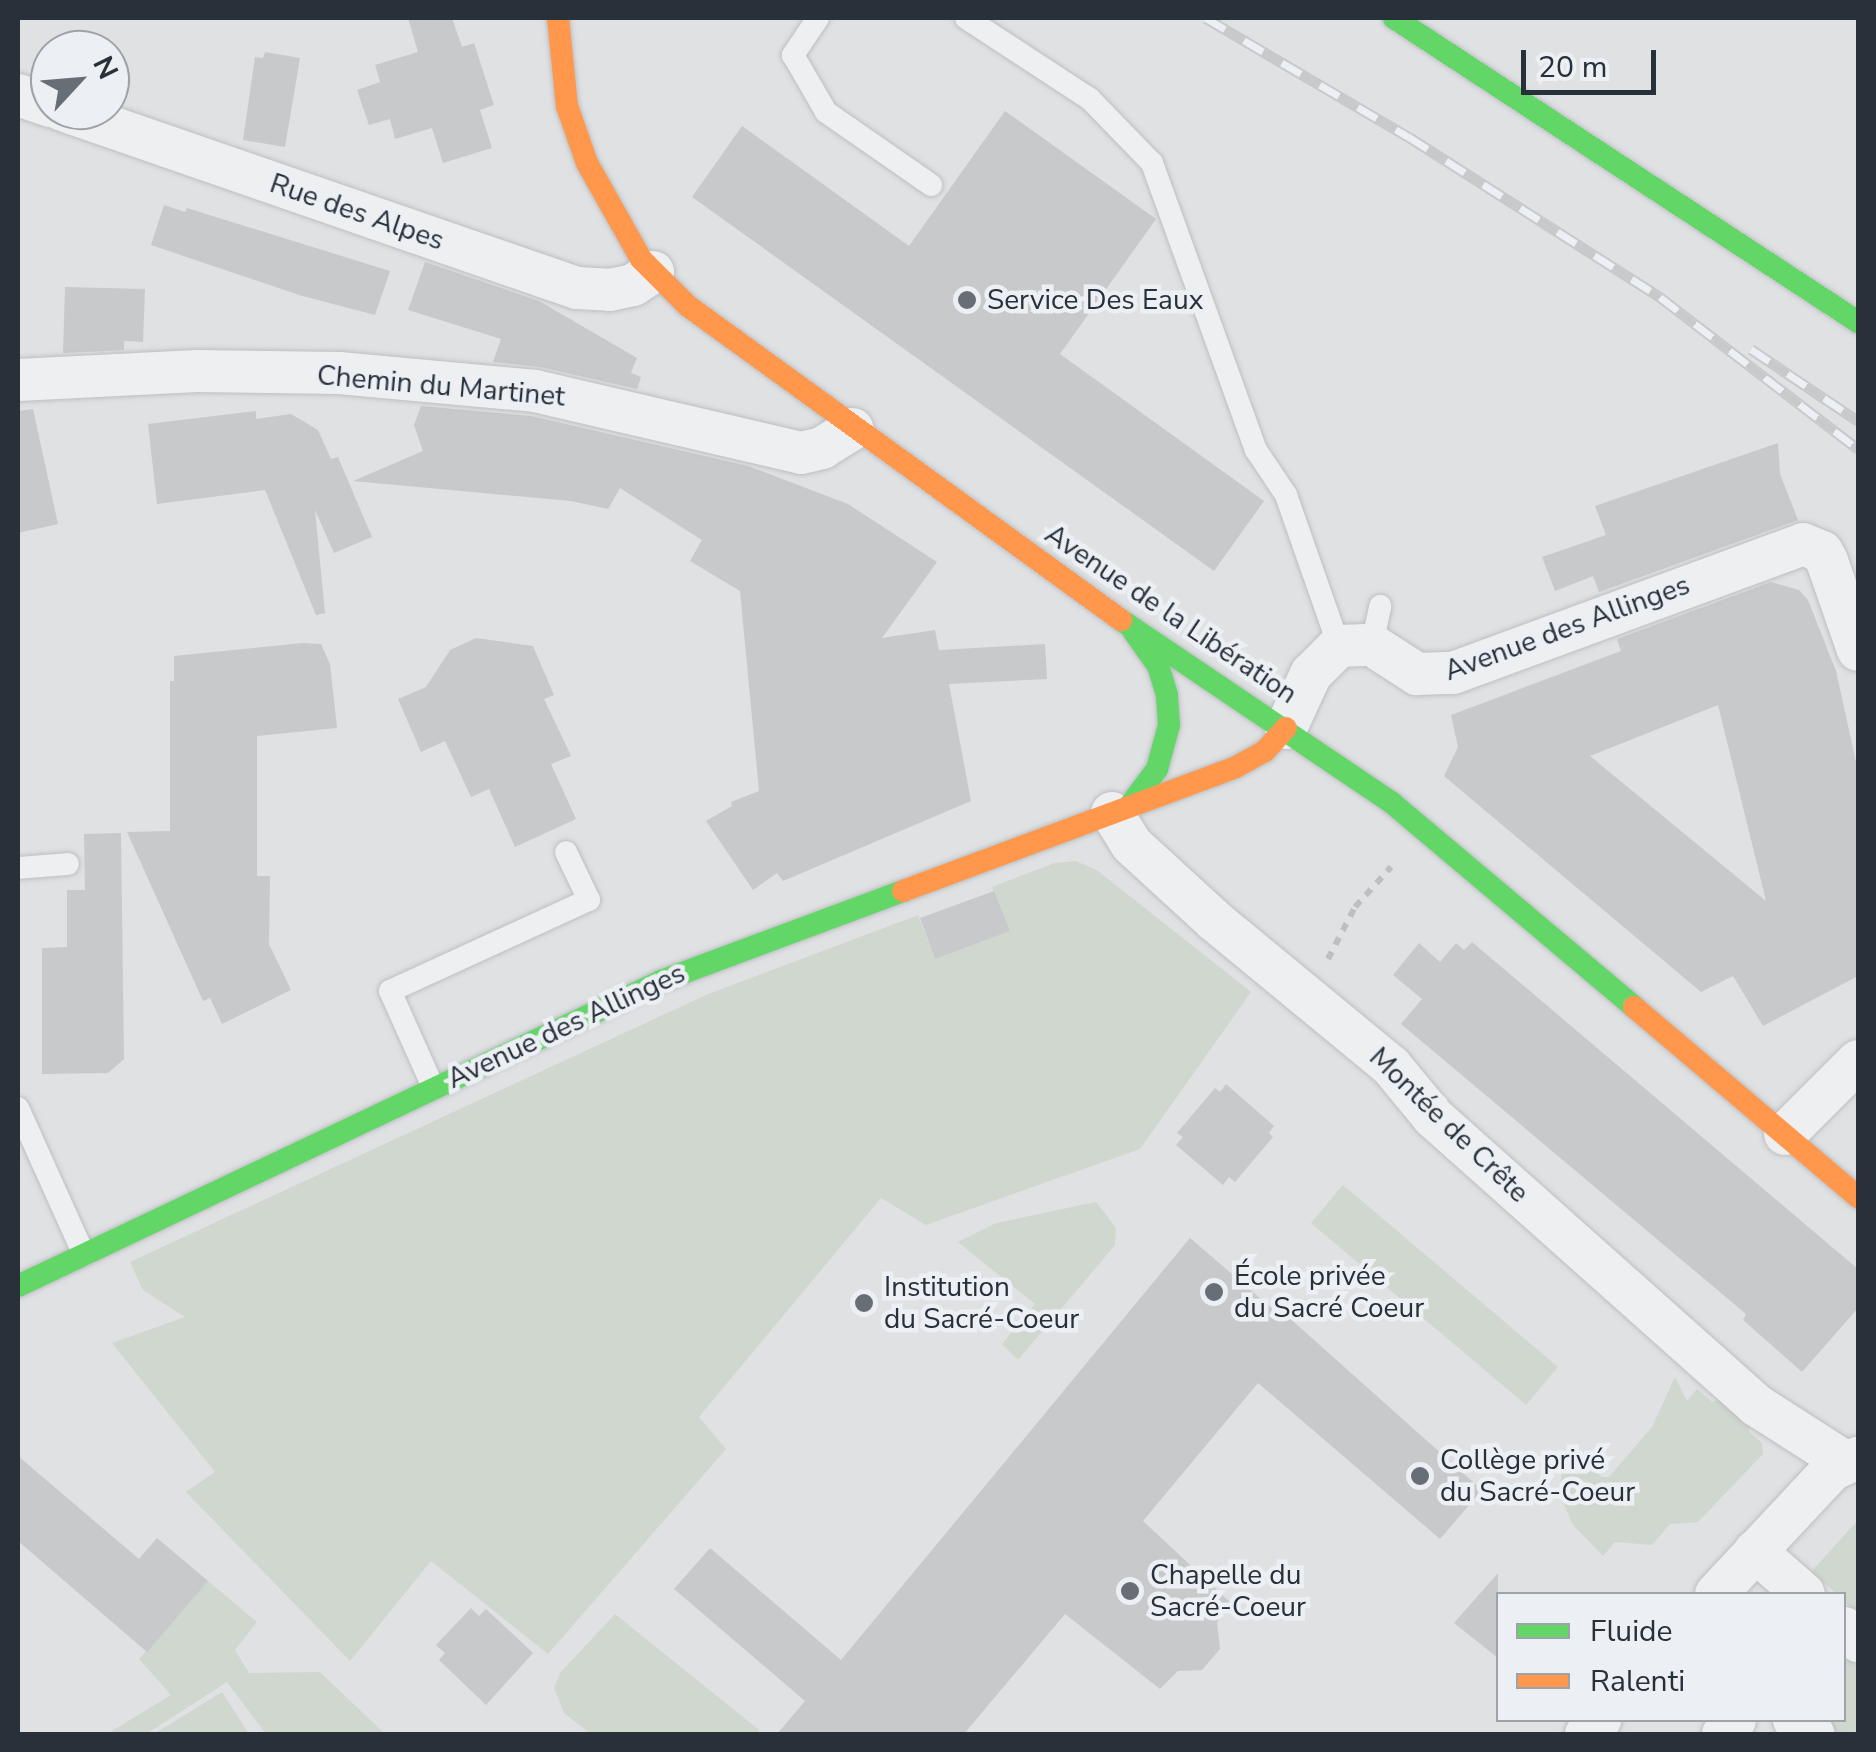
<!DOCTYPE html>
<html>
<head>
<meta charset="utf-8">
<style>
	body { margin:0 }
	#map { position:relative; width:1876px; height:1752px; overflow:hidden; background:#dfe1e3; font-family:"Nunito Sans",sans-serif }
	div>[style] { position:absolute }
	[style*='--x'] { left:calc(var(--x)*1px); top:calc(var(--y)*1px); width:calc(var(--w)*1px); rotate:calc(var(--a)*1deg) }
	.green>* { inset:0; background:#d0d7cf }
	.building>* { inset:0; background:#c7c9cb }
	.path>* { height:6px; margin-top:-3px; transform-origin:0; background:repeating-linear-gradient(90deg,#bdc0c2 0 8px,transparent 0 16px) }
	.roads { filter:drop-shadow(0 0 2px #bdbfc1) drop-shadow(0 0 2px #bdbfc1) }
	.lane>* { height:22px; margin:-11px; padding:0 11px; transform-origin:11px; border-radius:11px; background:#eeeff0 }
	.street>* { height:42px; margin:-21px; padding:0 21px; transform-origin:21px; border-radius:21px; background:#eeeff0 }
	.fast>* { height:22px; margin:-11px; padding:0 11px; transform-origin:11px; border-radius:11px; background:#63d668 }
	.slow>* { height:22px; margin:-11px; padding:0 11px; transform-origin:11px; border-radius:11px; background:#ff974d }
	.rail>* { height:11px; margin-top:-5.5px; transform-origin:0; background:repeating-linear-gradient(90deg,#eceff3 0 22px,#c7c9cb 0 44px); box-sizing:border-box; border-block:2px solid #c7c9cb }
	.dots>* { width:28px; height:28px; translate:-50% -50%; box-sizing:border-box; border:5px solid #eceff3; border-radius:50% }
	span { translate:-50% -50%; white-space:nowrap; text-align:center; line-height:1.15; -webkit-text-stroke:9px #eceff3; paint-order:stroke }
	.street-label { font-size:28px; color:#28303a }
	.poi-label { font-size:28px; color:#28303a }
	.left { translate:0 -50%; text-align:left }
	.frame { position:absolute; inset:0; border:20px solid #28303a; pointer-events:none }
	.legend { position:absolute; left:1496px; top:1592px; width:350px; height:130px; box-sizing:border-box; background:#eceff3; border:2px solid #9ea3a9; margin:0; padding:12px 18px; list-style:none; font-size:30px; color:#28303a }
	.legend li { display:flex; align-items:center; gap:20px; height:50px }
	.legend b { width:50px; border:2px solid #9ea3a9 }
	.north { position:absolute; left:30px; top:30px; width:100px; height:100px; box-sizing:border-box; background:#eceff3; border:2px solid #9ea3a9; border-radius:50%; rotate:64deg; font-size:28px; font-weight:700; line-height:40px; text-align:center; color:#28303a }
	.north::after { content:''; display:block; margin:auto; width:35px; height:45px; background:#686e75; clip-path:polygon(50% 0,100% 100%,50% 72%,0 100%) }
	.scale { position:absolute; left:1521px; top:50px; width:135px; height:45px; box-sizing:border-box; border:5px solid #28303a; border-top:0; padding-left:12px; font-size:30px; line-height:35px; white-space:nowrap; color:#28303a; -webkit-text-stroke:8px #eceff3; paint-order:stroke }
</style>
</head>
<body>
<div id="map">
	<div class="green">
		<i style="clip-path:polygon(1076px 861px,1098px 871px,1251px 992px,1140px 1149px,926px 1225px,881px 1198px,699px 1417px,726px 1449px,548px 1654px,431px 1561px,350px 1661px,186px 1492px,215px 1472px,112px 1343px,185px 1317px,143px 1290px,130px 1262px,706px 995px,918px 915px,935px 959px,1009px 931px,992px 887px,1055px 863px)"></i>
		<i style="clip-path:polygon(1343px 1185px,1558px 1367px,1526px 1405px,1311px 1223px)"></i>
		<i style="clip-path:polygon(1096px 1202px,1116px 1228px,1115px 1245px,1018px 1360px,1002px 1344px,1035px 1304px,958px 1242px,996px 1223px)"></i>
		<i style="clip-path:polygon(1675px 1377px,1687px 1401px,1697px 1389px,1712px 1402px,1727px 1398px,1750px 1417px,1749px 1432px,1762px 1443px,1763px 1454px,1698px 1522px,1670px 1524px,1652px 1545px,1615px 1542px,1603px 1556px,1573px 1525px,1559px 1493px,1562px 1471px,1576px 1454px,1602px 1477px,1609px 1477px,1652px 1427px)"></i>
		<i style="clip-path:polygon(1858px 1520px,1858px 1614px,1844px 1601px,1844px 1594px,1837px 1594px,1811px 1572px)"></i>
		<i style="clip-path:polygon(208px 1581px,257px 1622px,235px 1650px,249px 1673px,320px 1672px,385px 1734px,266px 1734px,227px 1682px,146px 1734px,107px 1734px,171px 1695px,139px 1659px)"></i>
		<i style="clip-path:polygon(615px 1614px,759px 1730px,759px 1731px,755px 1734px,591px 1734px,564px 1713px,554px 1688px,560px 1673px)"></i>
		<i style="clip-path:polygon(1844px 1655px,1858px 1667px,1858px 1734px,1839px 1734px,1820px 1720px,1844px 1720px)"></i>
		<i style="clip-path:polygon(222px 1692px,249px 1734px,154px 1734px)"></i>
	</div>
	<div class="building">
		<i style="clip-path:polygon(408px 18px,452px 18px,462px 47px,474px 43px,494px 105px,480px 110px,492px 148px,443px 163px,432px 128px,395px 139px,390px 119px,369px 125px,357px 90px,380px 82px,375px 65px,418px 52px)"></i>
		<i style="clip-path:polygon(265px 52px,300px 58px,285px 147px,243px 140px,255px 57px,263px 58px)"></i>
		<i style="clip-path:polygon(1005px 111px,1156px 219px,1060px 354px,1264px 501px,1214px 571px,692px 197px,742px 126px,909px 246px)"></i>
		<i style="clip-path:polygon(164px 205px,185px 212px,187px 208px,390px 271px,375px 315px,299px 295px,151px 245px)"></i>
		<i style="clip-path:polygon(425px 262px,539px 301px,637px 358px,631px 373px,641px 377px,637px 389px,540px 367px,493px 362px,501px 339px,408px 310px)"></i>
		<i style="clip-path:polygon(65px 287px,145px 289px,143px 342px,124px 341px,124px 350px,63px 353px)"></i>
		<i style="clip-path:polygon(421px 406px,531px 416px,748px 466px,848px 504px,937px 562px,882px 638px,935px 630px,939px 650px,1045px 644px,1047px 679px,949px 684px,971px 801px,783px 881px,777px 873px,753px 890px,706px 821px,732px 806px,731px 802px,759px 791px,740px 591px,690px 561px,702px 540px,620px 488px,608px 509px,571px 501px,353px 481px,423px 451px,414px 425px)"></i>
		<i style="clip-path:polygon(33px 409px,58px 524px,18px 533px,18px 411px)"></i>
		<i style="clip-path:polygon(256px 411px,256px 419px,291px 414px,318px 430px,331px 459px,338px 457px,372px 537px,334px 553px,315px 510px,325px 613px,316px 615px,265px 490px,157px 504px,148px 424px)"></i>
		<i style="clip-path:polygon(1778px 443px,1780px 474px,1798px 520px,1599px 592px,1593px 576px,1555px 591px,1542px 557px,1606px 535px,1595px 506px)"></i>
		<i style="clip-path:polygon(evenodd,1771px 582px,1799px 590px,1808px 600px,1836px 671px,1858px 771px,1858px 976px,1763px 1026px,1733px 976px,1701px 992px,1444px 776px,1458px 747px,1451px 715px,1621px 651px,1617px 639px,1771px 582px,1718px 705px,1766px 901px,1590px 756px,1718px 705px)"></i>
		<i style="clip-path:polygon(476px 638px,533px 646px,554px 695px,544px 699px,571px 756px,551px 764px,576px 819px,515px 847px,489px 789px,471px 797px,445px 741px,421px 752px,398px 699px,426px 687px,450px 650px)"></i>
		<i style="clip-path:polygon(302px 643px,321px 644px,330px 664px,337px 728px,257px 736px,257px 876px,270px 876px,269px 944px,291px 990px,222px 1024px,210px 998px,203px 1001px,127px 832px,170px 831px,170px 681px,174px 681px,174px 656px)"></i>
		<i style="clip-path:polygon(121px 833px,124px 1059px,108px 1073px,42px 1074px,42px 948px,67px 947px,67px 890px,85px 890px,84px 834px)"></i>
		<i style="clip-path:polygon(994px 891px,1010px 931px,935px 959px,920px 918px)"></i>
		<i style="clip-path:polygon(1472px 942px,1858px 1269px,1858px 1308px,1802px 1372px,1743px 1320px,1746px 1314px,1401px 1024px,1422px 999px,1393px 975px,1419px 943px,1440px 962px,1456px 943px,1464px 950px)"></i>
		<i style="clip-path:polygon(1226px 1084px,1274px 1126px,1269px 1133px,1273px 1137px,1235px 1182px,1229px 1177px,1223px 1185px,1176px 1145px,1183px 1137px,1177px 1133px,1215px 1088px,1220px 1092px)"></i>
		<i style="clip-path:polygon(1190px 1238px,1282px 1317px,1285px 1314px,1482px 1490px,1440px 1539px,1258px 1383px,1143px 1521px,1232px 1604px,1217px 1622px,1220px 1649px,1202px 1670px,1178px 1671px,1160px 1689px,1065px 1614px,964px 1734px,777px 1734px,805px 1701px,674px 1589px,710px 1548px,841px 1660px)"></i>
		<i style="clip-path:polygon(18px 1456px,139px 1559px,157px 1538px,208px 1581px,147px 1652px,18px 1541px)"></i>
		<i style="clip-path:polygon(1498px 1573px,1498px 1658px,1454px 1623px)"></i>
		<i style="clip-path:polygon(471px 1608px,479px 1616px,486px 1609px,533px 1653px,486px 1705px,439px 1660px,445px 1653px,436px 1645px)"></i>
	</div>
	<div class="path">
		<i style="--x:1328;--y:959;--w:59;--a:-62.6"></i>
		<i style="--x:1355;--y:907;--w:54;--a:-48"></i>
	</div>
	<div class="roads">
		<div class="lane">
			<i style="--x:818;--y:18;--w:45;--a:124"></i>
			<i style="--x:793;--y:55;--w:66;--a:59.9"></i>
			<i style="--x:826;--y:112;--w:128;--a:34.8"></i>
			<i style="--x:966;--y:18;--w:148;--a:33.2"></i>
			<i style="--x:1090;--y:99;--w:89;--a:45.9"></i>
			<i style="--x:1152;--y:163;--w:305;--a:70.1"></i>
			<i style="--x:1256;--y:450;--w:54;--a:56.3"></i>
			<i style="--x:1286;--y:495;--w:160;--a:70.7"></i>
			<i style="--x:1372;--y:645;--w:40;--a:-78"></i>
			<i style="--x:18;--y:868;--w:50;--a:-4.6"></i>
			<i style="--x:433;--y:1087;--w:105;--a:-114.1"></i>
			<i style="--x:390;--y:991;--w:219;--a:-24.6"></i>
			<i style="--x:589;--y:900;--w:53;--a:-115.6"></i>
			<i style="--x:18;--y:1108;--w:161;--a:65.8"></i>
		</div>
		<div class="street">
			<i style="--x:18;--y:95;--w:34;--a:19"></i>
			<i style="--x:62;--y:110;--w:545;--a:19.07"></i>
			<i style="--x:577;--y:288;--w:33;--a:3"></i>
			<i style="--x:610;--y:290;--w:24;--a:-12"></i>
			<i style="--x:633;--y:285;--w:24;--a:-33"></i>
			<i style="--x:18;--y:380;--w:179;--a:-2.9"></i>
			<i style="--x:197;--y:371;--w:142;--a:0.8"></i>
			<i style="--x:339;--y:373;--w:197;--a:5.2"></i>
			<i style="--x:535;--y:391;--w:273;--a:13.1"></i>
			<i style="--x:801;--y:453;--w:22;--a:-13"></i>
			<i style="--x:822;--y:448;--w:36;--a:-32"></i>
			<i style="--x:1286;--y:728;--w:60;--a:-65.2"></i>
			<i style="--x:1311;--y:674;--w:40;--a:-45"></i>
			<i style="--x:1339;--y:646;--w:33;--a:-2"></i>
			<i style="--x:1372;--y:645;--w:54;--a:32.8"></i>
			<i style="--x:1417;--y:674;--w:36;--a:-2"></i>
			<i style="--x:1453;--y:673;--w:373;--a:-20.2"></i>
			<i style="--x:1803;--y:544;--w:21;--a:23"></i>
			<i style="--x:1822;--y:552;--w:10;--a:61"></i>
			<i style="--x:1827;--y:561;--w:94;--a:70.8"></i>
			<i style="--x:1112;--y:813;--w:36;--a:58"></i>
			<i style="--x:1131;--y:844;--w:114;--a:42.5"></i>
			<i style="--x:1215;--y:921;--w:228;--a:39.5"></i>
			<i style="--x:1391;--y:1066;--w:66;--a:50.5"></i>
			<i style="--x:1433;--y:1117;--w:433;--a:41.7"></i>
			<i style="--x:1756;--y:1405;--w:106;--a:32.6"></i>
			<i style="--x:1785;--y:1134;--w:103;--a:-45"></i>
			<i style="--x:1755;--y:1551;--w:65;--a:41.3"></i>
			<i style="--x:1716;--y:1594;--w:170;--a:-46.9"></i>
			<i style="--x:1832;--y:1470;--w:29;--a:-25"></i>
			<i style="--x:1844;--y:1628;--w:19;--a:43"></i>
			<i style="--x:1794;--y:1720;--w:24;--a:36"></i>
			<i style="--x:1586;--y:1734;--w:20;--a:-45"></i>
			<i style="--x:1723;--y:1734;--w:18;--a:-49"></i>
		</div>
		<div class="fast">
			<i style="--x:1394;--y:18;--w:555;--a:33.23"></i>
			<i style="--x:1121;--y:620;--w:327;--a:34"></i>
			<i style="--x:1392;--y:803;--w:317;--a:40.1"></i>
			<i style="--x:1130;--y:805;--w:45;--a:-53.1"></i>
			<i style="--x:1157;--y:769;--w:46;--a:-74.7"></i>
			<i style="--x:1169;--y:725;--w:30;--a:-94"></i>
			<i style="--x:1167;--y:695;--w:30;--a:-107"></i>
			<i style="--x:1158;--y:666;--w:42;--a:-125.2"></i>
			<i style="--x:18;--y:1286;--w:712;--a:-25.38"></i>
			<i style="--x:661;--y:981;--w:258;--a:-20.4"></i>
		</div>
		<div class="slow">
			<i style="--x:558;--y:18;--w:88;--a:84.2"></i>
			<i style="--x:567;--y:106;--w:60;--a:70.7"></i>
			<i style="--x:587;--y:163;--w:110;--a:60.6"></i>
			<i style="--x:641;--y:259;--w:66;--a:45"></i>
			<i style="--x:688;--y:306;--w:535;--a:35.95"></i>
			<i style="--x:903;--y:891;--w:355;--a:-20.4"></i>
			<i style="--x:1236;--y:767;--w:33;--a:-29"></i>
			<i style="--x:1265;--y:751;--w:31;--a:-48"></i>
			<i style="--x:1634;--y:1007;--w:294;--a:40.3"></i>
		</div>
	</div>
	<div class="rail">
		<i style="--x:1206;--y:18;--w:235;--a:30.4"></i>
		<i style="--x:1409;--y:137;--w:298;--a:32.5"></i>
		<i style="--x:1660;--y:297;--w:250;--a:37.5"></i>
		<i style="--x:1751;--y:349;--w:129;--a:33.9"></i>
	</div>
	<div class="dots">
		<i style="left:967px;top:300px;background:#686e75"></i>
		<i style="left:1214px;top:1292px;background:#686e75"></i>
		<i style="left:864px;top:1303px;background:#686e75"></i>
		<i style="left:1420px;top:1476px;background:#686e75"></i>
		<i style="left:1130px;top:1591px;background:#686e75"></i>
	</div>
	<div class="street-label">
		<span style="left:357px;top:212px;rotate:19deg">Rue des Alpes</span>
		<span style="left:441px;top:386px;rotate:5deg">Chemin du Martinet</span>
		<span style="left:1171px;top:614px;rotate:34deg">Avenue de la Libération</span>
		<span style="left:1567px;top:628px;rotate:-20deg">Avenue des Allinges</span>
		<span style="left:566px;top:1026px;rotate:-25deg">Avenue des Allinges</span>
		<span style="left:1449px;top:1125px;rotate:44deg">Montée de Crête</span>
	</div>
	<div class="poi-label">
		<span class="left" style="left:987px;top:300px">Service Des Eaux</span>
		<span class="left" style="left:1234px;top:1292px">École privée<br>du Sacré Coeur</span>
		<span class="left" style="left:884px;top:1303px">Institution<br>du Sacré-Coeur</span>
		<span class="left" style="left:1440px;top:1476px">Collège privé<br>du Sacré-Coeur</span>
		<span class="left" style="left:1150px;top:1591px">Chapelle du<br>Sacré-Coeur</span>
	</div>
	<div class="frame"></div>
	<ul class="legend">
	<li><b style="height:12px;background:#63d668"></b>Fluide</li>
	<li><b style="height:12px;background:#ff974d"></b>Ralenti</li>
	</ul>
	<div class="north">N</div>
	<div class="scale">20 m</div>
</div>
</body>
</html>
